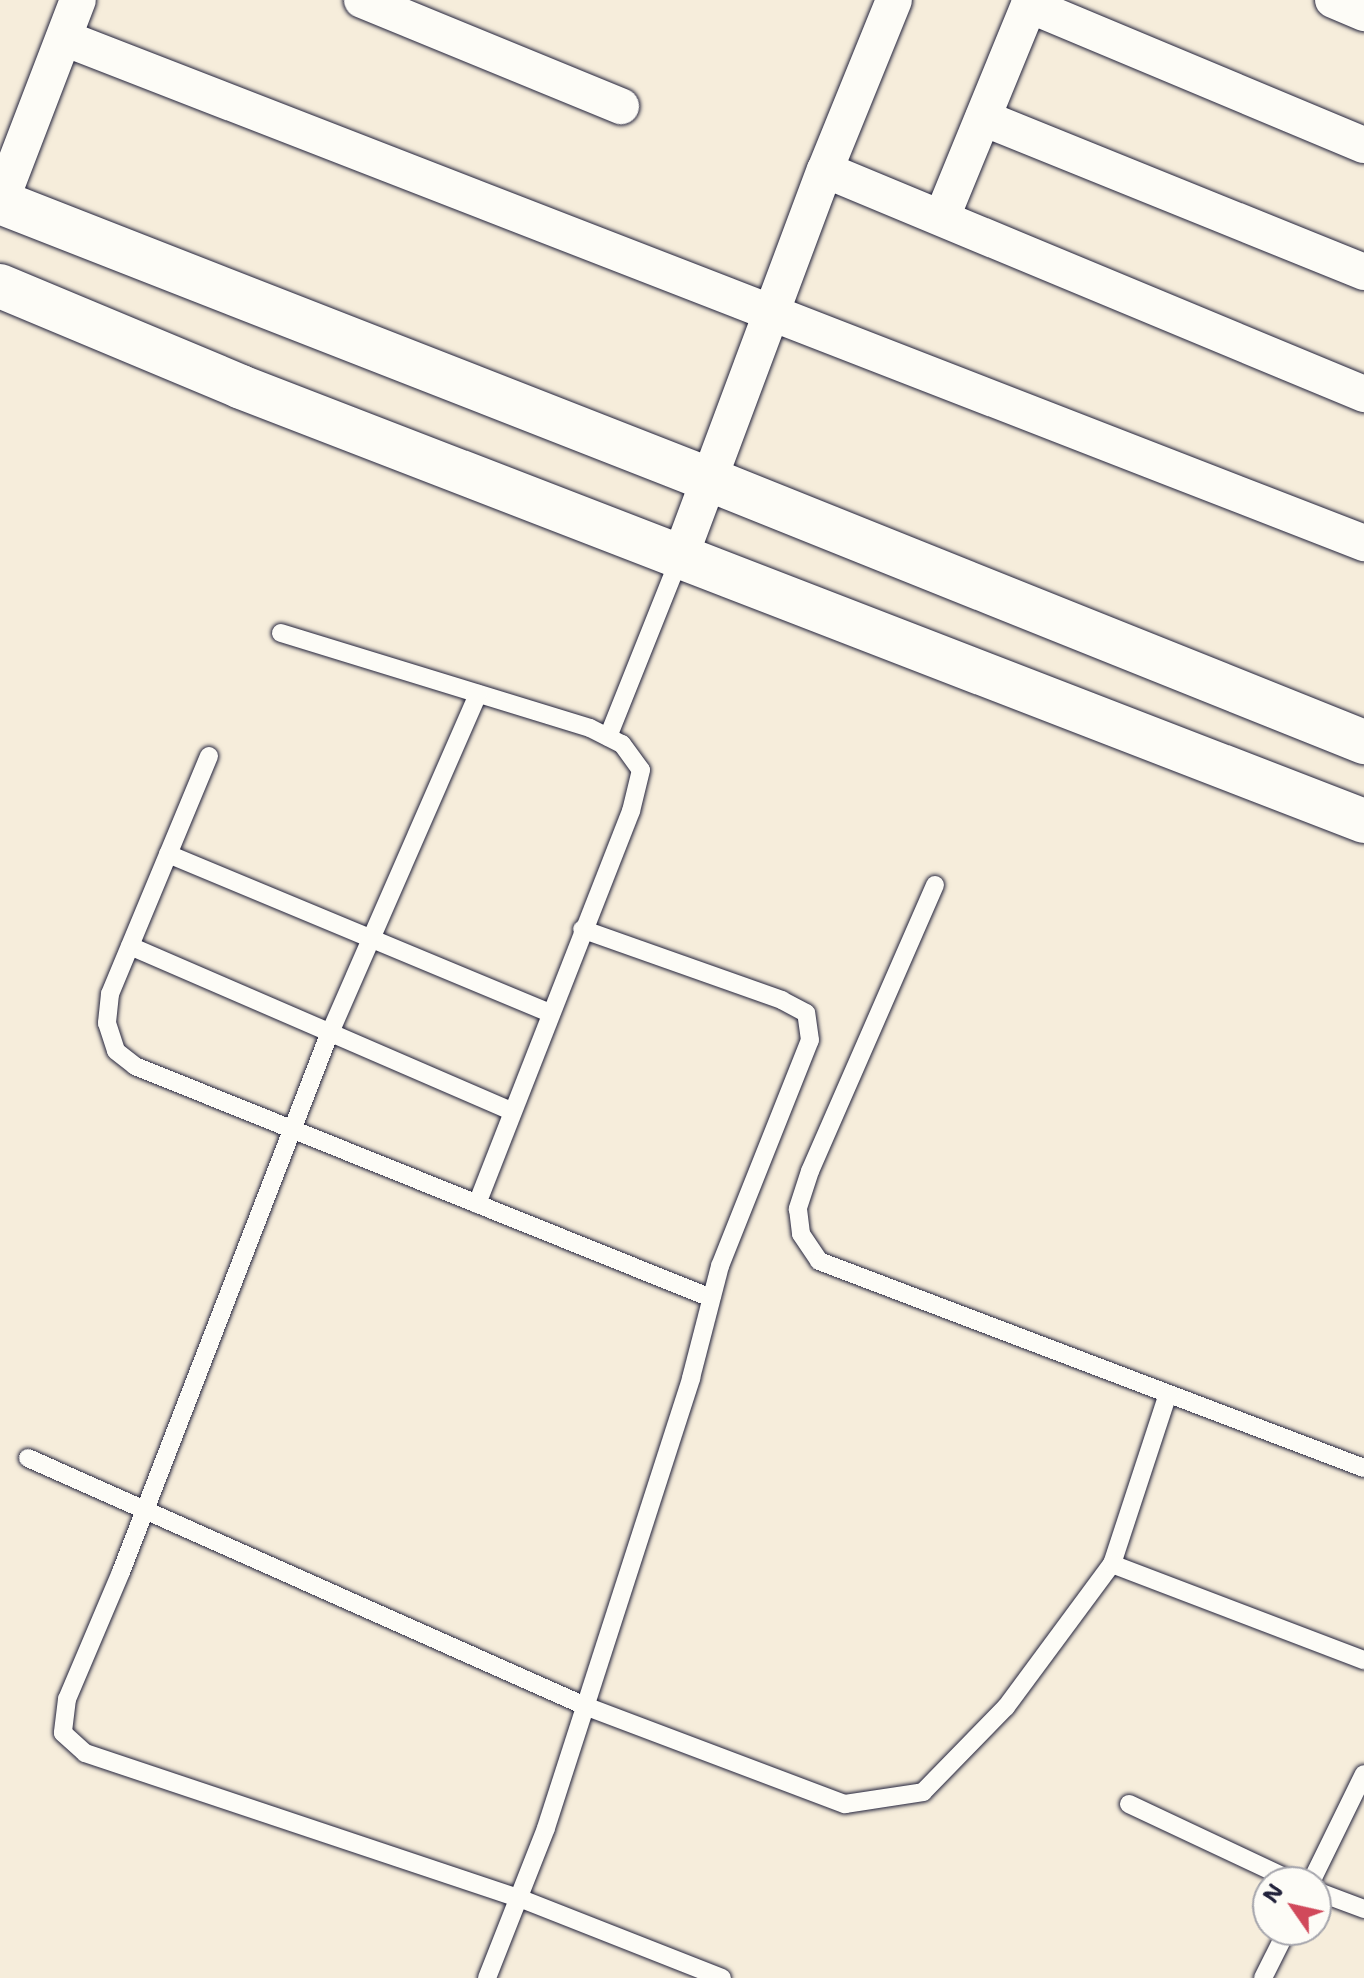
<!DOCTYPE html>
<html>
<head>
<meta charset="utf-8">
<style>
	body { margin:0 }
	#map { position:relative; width:1364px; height:1978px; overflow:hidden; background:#f6eddb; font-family:"Shantell Sans",sans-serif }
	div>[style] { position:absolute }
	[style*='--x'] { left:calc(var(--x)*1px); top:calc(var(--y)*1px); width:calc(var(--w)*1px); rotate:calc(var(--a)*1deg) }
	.roads { filter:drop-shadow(0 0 2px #22223b) drop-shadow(0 0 2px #22223b) }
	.lane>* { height:18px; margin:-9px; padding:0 9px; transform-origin:9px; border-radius:9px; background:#fdfcf7 }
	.street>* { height:36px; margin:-18px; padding:0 18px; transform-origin:18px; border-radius:18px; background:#fdfcf7 }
	.secondary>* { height:44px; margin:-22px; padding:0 22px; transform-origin:22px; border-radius:22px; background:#fdfcf7 }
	span { translate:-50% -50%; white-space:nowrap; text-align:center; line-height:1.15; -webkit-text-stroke:8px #fdfcf7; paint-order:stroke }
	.north { position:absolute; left:1252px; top:1866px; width:80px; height:80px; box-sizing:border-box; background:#fdfcf7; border:2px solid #a5a5ac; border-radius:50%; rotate:304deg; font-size:22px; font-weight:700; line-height:32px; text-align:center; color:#22223b }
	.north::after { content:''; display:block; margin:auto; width:28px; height:36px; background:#d1495b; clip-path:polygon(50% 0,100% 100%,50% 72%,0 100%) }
</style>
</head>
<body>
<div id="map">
	<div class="roads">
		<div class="lane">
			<i style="--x:281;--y:633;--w:323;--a:17.1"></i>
			<i style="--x:590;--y:728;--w:36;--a:27"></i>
			<i style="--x:622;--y:744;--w:32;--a:54"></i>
			<i style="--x:641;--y:770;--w:42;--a:103.7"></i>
			<i style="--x:631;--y:811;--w:422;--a:111.4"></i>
			<i style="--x:478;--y:694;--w:369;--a:113.6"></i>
			<i style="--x:330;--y:1032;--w:579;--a:111.16"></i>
			<i style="--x:121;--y:1572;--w:138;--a:113"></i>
			<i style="--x:67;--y:1699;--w:34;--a:97"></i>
			<i style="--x:63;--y:1733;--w:30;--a:42"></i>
			<i style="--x:85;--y:1753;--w:458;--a:18.5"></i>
			<i style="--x:519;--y:1898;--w:218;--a:21.5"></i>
			<i style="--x:608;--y:737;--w:194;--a:-68.2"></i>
			<i style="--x:209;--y:756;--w:258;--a:112.6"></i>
			<i style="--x:110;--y:994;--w:29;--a:96"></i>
			<i style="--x:107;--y:1023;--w:29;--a:72"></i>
			<i style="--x:116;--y:1051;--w:24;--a:38"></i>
			<i style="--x:135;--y:1066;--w:621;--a:21.94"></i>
			<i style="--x:168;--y:854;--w:414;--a:22.6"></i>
			<i style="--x:935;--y:885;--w:312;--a:113.6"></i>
			<i style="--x:810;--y:1171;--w:40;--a:108"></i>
			<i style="--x:798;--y:1209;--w:25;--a:83"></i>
			<i style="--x:801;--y:1234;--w:32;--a:56"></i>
			<i style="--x:819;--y:1261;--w:583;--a:20.8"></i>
			<i style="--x:130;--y:946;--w:416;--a:23.4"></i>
			<i style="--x:28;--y:1458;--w:610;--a:24"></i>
			<i style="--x:585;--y:1706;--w:278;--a:20.7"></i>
			<i style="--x:845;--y:1804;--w:79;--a:-8.7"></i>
			<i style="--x:923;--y:1792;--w:119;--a:-45.7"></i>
			<i style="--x:1006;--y:1707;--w:178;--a:-53.5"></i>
			<i style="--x:1112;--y:1564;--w:179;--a:-71.8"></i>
			<i style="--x:1112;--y:1564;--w:270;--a:20.9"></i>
			<i style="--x:1129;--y:1804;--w:183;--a:25.2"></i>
			<i style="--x:1311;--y:1882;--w:120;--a:-63.9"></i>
			<i style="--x:1316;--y:1891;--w:51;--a:20.6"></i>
			<i style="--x:487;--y:1978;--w:161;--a:-68.5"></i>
			<i style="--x:546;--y:1828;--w:473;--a:-72.1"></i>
			<i style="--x:691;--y:1378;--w:116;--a:-75.5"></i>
			<i style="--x:720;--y:1266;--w:243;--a:-68.3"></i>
			<i style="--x:810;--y:1040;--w:27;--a:-98"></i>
			<i style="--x:806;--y:1013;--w:27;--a:-152"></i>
			<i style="--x:782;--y:1000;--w:212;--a:-160.5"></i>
			<i style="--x:1263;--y:1978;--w:54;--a:-63.4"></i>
		</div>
		<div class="street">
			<i style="--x:362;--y:0;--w:280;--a:22.3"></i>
			<i style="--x:1333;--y:0;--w:34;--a:23"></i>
			<i style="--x:1029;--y:5;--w:363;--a:22.7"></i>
			<i style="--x:64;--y:38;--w:1395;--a:21.23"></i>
			<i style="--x:983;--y:118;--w:411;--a:22"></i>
			<i style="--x:825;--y:170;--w:584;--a:22.57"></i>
			<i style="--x:0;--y:203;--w:217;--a:-69"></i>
			<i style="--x:942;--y:217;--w:235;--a:-67.7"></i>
			<i style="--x:680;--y:557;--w:413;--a:-69.5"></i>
			<i style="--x:825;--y:170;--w:183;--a:-67.9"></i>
		</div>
		<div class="secondary">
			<i style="--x:0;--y:202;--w:760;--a:21.37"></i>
			<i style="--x:708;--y:479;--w:707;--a:21.85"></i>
			<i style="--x:0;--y:286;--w:261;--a:22.7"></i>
			<i style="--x:241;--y:387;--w:1204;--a:21.13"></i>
		</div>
	</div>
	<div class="north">N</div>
</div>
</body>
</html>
